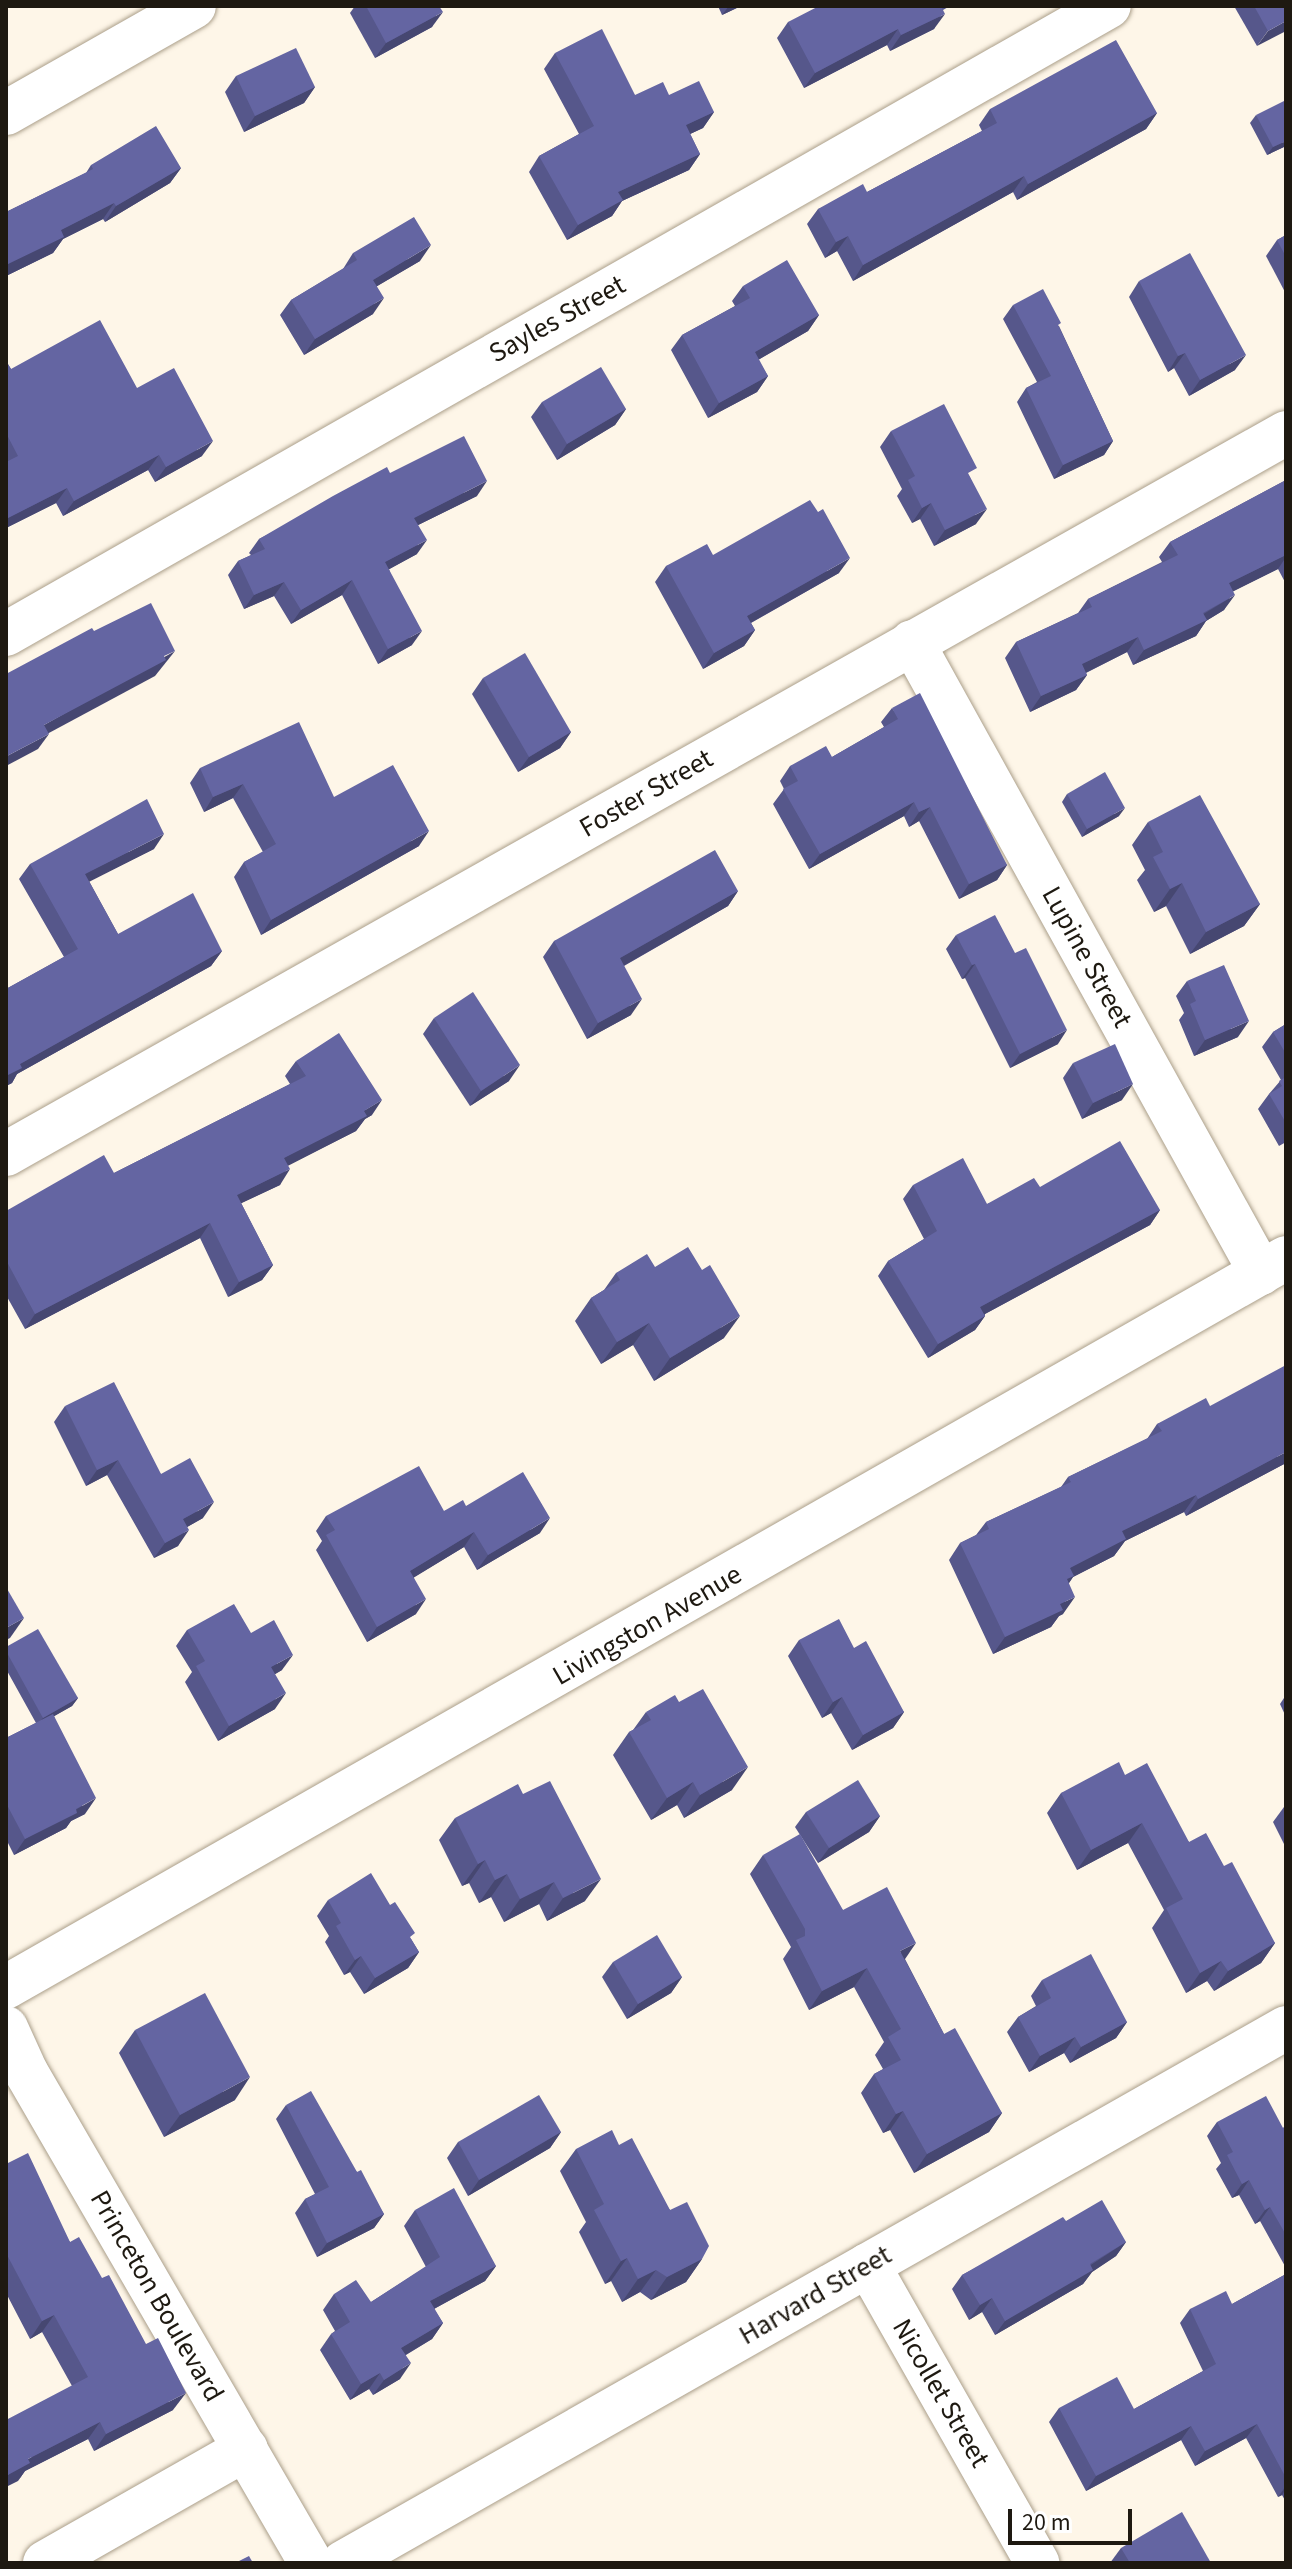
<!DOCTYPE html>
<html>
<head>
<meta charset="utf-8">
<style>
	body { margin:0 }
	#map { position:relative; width:1292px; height:2569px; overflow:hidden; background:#fef6e8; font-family:"Source Sans 3",sans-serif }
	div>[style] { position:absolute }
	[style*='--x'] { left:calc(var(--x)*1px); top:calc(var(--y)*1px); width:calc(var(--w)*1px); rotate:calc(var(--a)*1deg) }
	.roads { filter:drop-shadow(0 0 2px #ab9f8a) drop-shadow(0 0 2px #ab9f8a) }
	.minor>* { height:44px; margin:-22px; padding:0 22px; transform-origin:22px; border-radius:22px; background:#fff }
	.wall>* { inset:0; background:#56578b }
	.shaded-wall>* { inset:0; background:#464771 }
	.building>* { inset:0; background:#6465a2 }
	span { translate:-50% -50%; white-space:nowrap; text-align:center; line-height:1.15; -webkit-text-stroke:7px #fff; paint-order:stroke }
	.street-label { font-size:28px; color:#1e1911 }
	.frame { position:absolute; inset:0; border:8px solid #1e1911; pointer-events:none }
	.scale { position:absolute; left:1008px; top:2509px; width:124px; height:36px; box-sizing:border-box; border:4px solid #1e1911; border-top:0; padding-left:10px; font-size:24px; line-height:28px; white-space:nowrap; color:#1e1911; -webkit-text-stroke:6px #fff; paint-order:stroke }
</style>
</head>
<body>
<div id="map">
	<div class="roads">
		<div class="minor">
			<i style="--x:6;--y:113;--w:216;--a:-29.6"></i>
			<i style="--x:6;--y:634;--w:1269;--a:-29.66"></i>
			<i style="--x:912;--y:642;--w:721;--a:61.05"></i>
			<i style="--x:6;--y:1154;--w:1469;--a:-29.39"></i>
			<i style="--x:6;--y:1987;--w:1473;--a:-29.66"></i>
			<i style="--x:6;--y:2028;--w:48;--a:65.6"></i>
			<i style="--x:26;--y:2072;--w:568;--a:59.87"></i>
			<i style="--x:868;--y:2265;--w:343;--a:60.4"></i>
			<i style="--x:45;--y:2563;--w:231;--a:-29.6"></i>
			<i style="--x:343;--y:2563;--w:1084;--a:-29.57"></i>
		</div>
	</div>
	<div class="wall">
		<i style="clip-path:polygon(355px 6px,439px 6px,432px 27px,375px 58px,350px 13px)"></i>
		<i style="clip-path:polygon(718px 6px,741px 6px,722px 15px)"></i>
		<i style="clip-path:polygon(950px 6px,943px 10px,934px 29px,890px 51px,887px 45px,804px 88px,777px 38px,788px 22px)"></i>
		<i style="clip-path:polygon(1234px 6px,1286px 6px,1257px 46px)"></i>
		<i style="clip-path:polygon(555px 53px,635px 95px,669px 95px,714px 112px,703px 128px,690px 134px,700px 154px,689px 170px,622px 201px,612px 216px,567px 240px,529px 172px,539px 156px,579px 134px,544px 69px)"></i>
		<i style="clip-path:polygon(236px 76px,315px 87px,304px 103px,244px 132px,225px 92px)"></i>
		<i style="clip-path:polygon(990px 109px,1157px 113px,1146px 129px,1017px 200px,1013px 192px,853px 281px,837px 251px,825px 258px,807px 224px,818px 209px,867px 192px,982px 131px,979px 125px)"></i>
		<i style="clip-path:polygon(1256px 115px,1286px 146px,1267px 155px,1250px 123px)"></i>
		<i style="clip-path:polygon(91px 165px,181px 168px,170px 183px,105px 222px,103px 219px,63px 239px,53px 253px,6px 276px,6px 212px,86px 173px)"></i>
		<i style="clip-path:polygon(1286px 235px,1286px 294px,1266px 256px,1277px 240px)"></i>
		<i style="clip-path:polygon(353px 253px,420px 261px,377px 286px,373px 314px,304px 355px,280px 315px,291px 300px,343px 269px)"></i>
		<i style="clip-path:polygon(1139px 281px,1235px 370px,1189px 396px,1174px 368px,1168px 372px,1129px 297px)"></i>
		<i style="clip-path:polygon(743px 286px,819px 315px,808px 331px,758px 360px,768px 376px,757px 392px,708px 418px,671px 350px,682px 335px,735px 306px,732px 301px)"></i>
		<i style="clip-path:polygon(1013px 305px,1059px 326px,1113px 441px,1104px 455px,1054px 479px,1017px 402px,1026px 388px,1037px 382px,1003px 319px)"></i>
		<i style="clip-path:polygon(6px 361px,11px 369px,137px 388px,202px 456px,155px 482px,148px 470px,63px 516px,56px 503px,6px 528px)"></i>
		<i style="clip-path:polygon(542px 402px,626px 409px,615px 425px,557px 460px,531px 417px)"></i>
		<i style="clip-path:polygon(891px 431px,970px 477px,976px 524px,934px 546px,920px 519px,912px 523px,897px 496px,902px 489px,880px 447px)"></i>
		<i style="clip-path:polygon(390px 473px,477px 496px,418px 525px,417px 554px,389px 569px,412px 645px,378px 664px,342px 595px,291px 624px,274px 596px,244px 609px,228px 575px,238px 561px,251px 555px,249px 553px,259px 539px)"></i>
		<i style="clip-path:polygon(1286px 480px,1286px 584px,1278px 569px,1233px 591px,1224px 610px,1206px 621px,1196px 636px,1133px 665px,1127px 652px,1086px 673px,1087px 675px,1076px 690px,1030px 712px,1005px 658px,1016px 642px,1078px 613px,1088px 599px,1162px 562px,1159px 557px,1170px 542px)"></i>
		<i style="clip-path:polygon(713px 555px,839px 573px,751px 623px,755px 630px,744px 646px,703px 669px,655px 582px,666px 566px)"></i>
		<i style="clip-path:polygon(483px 678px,571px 732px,560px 748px,518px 772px,472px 694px)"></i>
		<i style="clip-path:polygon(892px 708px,1007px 865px,997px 880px,959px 899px,919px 821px,909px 827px,904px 816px,809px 869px,773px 804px,784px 789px,780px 781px,790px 766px,832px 757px,884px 727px,881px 722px)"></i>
		<i style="clip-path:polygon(200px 768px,334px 797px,419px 846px,261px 935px,234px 877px,244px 862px,263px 852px,233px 798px,204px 812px,190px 783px)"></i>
		<i style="clip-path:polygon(1067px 794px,1119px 816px,1082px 837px,1062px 802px)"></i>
		<i style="clip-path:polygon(1148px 822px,1260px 904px,1244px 926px,1190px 954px,1166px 906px,1154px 912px,1137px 880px,1145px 870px,1132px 845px)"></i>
		<i style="clip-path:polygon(154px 849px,89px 881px,118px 934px,222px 951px,211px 966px,17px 1074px,12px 1083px,6px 1086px,6px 989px,64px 957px,19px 879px,30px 864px)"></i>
		<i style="clip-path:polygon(738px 891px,728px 906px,624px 966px,631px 1015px,587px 1039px,543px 957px,554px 941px)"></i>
		<i style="clip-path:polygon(956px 935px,1058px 1044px,1010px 1068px,965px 978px,962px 979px,946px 949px)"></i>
		<i style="clip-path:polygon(1187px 981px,1238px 1037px,1194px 1056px,1179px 1020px,1184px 1013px,1176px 996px)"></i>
		<i style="clip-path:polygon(434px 1018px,509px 1081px,470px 1106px,423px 1034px)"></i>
		<i style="clip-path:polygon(1286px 1024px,1286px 1142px,1279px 1146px,1258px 1109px,1269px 1094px,1281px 1080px,1262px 1047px,1273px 1032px)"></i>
		<i style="clip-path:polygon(296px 1061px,372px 1115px,365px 1119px,356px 1131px,288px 1165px,280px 1185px,241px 1203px,273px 1265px,262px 1280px,228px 1297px,200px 1238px,25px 1329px,6px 1295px,6px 1211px,114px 1173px,290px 1084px,285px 1076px)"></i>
		<i style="clip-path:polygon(1073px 1063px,1122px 1100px,1082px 1119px,1063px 1078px)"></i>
		<i style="clip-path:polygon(913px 1185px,987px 1204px,1040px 1187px,1160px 1210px,1150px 1225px,985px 1314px,985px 1316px,975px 1330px,928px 1358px,878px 1276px,888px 1261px,924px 1239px,903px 1199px)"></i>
		<i style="clip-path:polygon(655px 1267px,702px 1270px,724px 1338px,654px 1381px,633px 1345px,601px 1364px,575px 1321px,591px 1298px,604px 1290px,616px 1273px)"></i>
		<i style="clip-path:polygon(65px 1406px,161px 1474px,203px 1518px,187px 1527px,178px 1546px,154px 1558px,107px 1475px,86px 1486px,54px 1422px)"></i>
		<i style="clip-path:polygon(1210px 1406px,1286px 1463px,1186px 1516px,1184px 1512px,1125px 1541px,1114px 1556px,1073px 1577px,1069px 1583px,1063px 1614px,1059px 1616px,1051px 1627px,993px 1654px,949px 1560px,960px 1543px,976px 1535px,986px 1522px,1061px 1487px,1068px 1477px,1147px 1439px,1157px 1424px)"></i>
		<i style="clip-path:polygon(466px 1506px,540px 1533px,477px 1570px,464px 1547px,414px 1577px,416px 1614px,367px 1642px,316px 1550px,322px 1541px,316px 1531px,326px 1516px,444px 1511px)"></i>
		<i style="clip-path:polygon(187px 1630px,251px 1633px,282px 1670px,275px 1674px,275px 1709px,218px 1741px,185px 1682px,192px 1672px,176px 1646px)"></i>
		<i style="clip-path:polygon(799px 1640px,854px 1648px,904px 1712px,893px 1728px,852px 1750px,831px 1713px,822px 1718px,788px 1656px)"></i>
		<i style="clip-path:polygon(6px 1647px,78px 1698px,72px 1706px,54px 1716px,85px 1814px,71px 1821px,66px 1828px,14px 1855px,6px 1839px,6px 1738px,36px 1723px,6px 1669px)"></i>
		<i style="clip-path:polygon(1286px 1695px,1286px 1717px,1280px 1704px)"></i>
		<i style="clip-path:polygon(646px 1712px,732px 1790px,684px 1818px,677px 1805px,651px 1820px,613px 1755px,629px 1732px,633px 1730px)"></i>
		<i style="clip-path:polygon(1125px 1775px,1189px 1842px,1275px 1943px,1261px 1963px,1214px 1991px,1207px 1981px,1186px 1993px,1152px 1928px,1164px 1910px,1128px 1843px,1077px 1870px,1047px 1813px,1061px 1793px)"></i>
		<i style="clip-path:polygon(1286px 1806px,1286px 1848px,1273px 1822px,1284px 1807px)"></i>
		<i style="clip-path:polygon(806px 1812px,880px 1816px,869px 1832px,818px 1863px,795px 1827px)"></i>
		<i style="clip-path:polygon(455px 1818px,585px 1901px,547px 1921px,539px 1904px,504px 1922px,491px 1897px,479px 1903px,469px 1883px,462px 1886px,439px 1840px)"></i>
		<i style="clip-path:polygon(763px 1855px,843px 1910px,905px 1959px,944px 2034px,1002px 2113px,989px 2132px,914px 2173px,890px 2130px,883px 2133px,861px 2093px,874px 2074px,883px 2069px,875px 2055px,884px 2042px,854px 1987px,809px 2010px,783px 1959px,791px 1947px,750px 1874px)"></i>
		<i style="clip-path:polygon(328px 1900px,411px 1939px,419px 1952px,408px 1968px,364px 1994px,350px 1972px,344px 1975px,325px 1942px,329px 1936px,317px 1916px)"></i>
		<i style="clip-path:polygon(613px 1962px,682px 1977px,671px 1993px,627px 2019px,602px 1977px)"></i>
		<i style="clip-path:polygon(1042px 1980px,1127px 2022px,1116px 2038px,1070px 2063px,1064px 2053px,1029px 2072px,1007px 2032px,1018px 2017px,1036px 2006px,1031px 1996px)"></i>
		<i style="clip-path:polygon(135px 2030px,235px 2100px,164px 2137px,119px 2053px)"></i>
		<i style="clip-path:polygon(286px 2105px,357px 2172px,384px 2214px,374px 2228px,317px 2257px,295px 2213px,305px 2199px,315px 2194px,276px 2119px)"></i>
		<i style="clip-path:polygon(1217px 2122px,1283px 2128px,1286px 2126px,1286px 2268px,1260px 2221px,1255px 2224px,1239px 2195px,1232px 2198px,1216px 2169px,1221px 2163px,1207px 2136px)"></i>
		<i style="clip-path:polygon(561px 2132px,550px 2148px,468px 2196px,447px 2158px,458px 2142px)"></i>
		<i style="clip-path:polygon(619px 2145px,670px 2210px,702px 2259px,686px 2282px,651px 2300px,640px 2292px,622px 2302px,611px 2281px,605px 2284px,579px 2232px,586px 2222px,560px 2171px,576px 2149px)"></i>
		<i style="clip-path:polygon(6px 2164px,70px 2242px,173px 2410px,94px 2451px,88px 2439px,25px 2471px,18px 2481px,72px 2386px,42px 2332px,30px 2339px,6px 2293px)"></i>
		<i style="clip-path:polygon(415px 2210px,496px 2266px,485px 2281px,434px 2309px,443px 2323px,432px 2339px,406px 2355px,400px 2379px,373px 2395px,369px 2389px,350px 2400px,320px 2350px,331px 2334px,335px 2331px,323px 2310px,334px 2294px,371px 2302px,426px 2267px,404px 2226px)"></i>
		<i style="clip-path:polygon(1066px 2221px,1126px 2242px,1116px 2256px,1092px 2272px,1083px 2284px,995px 2335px,982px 2312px,969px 2320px,952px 2289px,962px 2275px)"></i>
		<i style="clip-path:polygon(1286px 2274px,1286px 2502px,1282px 2495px,1278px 2497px,1246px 2438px,1195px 2466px,1181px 2440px,1086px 2491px,1049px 2422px,1059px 2408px,1134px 2409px,1203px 2371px,1180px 2323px,1190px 2309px,1232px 2304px)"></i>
		<i style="clip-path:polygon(1121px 2548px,1211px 2563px,1110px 2563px)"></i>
	</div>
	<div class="shaded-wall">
		<i style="clip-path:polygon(729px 6px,741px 6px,722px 15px)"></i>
		<i style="clip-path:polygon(443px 12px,432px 27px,375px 58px,386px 43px)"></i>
		<i style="clip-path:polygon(945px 14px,934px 29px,890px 51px,901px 35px)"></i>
		<i style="clip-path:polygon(1286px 21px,1286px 31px,1257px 46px,1268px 31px)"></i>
		<i style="clip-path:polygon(898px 29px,887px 45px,804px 88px,815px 73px)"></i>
		<i style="clip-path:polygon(315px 87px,304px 103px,244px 132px,255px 116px)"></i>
		<i style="clip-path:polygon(714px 112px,703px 128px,675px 141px,686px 125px)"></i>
		<i style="clip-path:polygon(1157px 113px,1146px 129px,1017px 200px,1028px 184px)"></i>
		<i style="clip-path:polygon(1286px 141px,1286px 146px,1267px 155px,1273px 147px)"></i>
		<i style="clip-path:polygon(700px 154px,689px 170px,622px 201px,612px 216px,567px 240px,578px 225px,618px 192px)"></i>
		<i style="clip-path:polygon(181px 168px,170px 183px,105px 222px,116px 206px)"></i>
		<i style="clip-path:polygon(1024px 176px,1013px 192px,853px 281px,863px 265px)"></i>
		<i style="clip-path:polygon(114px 203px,103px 219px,63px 239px,53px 253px,6px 276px,6px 265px,61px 230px)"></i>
		<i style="clip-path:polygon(848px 236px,837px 251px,825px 258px,836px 242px)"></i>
		<i style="clip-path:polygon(431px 245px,420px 261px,362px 295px,373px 280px)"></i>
		<i style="clip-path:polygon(384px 298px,373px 314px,304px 355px,315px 339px)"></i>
		<i style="clip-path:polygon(819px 315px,808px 331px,744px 368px,755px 352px)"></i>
		<i style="clip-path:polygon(1185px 353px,1174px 368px,1168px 372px,1178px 356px)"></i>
		<i style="clip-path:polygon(1246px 355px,1235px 370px,1189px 396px,1200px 380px)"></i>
		<i style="clip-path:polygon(768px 376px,757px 392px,708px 418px,719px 403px)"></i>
		<i style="clip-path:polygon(626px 409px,615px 425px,557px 460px,567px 444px)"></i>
		<i style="clip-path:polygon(213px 441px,202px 456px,155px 482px,166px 467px)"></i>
		<i style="clip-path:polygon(1113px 441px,1104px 455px,1054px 479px,1063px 465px)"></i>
		<i style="clip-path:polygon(159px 455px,148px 470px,63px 516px,74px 501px)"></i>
		<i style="clip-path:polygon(487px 481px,477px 496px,404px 532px,414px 518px)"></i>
		<i style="clip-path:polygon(67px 488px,56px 503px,6px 528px,6px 519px)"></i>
		<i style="clip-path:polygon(931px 503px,920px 519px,912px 523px,922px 508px)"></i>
		<i style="clip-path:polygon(987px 509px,976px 524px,934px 546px,945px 530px)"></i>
		<i style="clip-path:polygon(427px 540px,417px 554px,375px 577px,385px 562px)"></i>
		<i style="clip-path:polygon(1286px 555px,1286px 557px,1278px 569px,1218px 599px,1229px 583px)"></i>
		<i style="clip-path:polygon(850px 558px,839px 573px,736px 631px,747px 616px)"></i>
		<i style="clip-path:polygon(352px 580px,342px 595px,291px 624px,301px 610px)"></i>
		<i style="clip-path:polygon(284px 582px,274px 596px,244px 609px,254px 595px)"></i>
		<i style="clip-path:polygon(1235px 595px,1224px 610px,1206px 621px,1196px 636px,1133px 665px,1144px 650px)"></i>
		<i style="clip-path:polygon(755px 630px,744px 646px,703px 669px,714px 653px)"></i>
		<i style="clip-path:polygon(422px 631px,412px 645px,378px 664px,388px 649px)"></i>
		<i style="clip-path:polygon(1138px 637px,1127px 652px,1071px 680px,1082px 664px)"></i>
		<i style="clip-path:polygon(175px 651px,155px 676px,34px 741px,44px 725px)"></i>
		<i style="clip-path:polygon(1087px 675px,1076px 690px,1030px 712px,1041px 696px)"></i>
		<i style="clip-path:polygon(571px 732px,560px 748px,518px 772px,529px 757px)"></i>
		<i style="clip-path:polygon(49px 734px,38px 749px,6px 766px,6px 758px,7px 756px)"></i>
		<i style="clip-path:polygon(243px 784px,233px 798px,204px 812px,213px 797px)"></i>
		<i style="clip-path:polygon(914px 802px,904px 816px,809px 869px,820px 854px)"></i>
		<i style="clip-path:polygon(930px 807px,919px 821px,909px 827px,919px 812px)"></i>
		<i style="clip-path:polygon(1125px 808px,1119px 816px,1082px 837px,1087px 829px)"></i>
		<i style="clip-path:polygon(429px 831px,419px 846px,261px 935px,271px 920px)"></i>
		<i style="clip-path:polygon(164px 834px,154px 849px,75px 889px,85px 874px)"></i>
		<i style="clip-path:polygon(1007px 865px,997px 880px,959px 899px,969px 884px)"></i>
		<i style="clip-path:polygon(1182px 883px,1166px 906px,1154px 912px,1170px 889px)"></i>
		<i style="clip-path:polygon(738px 891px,728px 906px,609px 974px,620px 958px)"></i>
		<i style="clip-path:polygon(1260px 904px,1244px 926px,1190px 954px,1206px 932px)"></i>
		<i style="clip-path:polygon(222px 951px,211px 966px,17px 1074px,12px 1083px,6px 1086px,6px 1076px,20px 1064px)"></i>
		<i style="clip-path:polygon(975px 964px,965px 978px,962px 979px,972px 965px)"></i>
		<i style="clip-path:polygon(642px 999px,631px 1015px,587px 1039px,598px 1023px)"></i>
		<i style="clip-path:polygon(1249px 1021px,1238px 1037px,1194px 1056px,1205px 1040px)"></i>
		<i style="clip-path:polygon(1067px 1030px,1058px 1044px,1010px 1068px,1020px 1054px)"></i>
		<i style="clip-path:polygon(520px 1065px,509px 1081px,470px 1106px,481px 1091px)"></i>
		<i style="clip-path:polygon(1133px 1084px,1122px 1100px,1082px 1119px,1093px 1103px)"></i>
		<i style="clip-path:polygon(382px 1100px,372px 1115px,365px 1119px,356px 1131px,274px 1173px,284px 1158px)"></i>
		<i style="clip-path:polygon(290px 1169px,280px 1185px,227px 1210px,237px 1195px)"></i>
		<i style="clip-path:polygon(1160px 1210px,1150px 1225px,970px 1322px,980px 1307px)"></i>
		<i style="clip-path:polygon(210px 1223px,200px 1238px,25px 1329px,35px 1314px)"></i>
		<i style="clip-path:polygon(273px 1265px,262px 1280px,228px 1297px,239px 1282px)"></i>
		<i style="clip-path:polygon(740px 1316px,724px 1338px,654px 1381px,670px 1358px)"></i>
		<i style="clip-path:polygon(985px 1316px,975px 1330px,928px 1358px,938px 1344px)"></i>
		<i style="clip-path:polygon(649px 1323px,633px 1345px,601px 1364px,617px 1342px)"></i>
		<i style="clip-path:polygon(1286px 1452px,1286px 1463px,1186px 1516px,1198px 1499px)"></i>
		<i style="clip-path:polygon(118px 1460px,107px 1475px,86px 1486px,97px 1470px)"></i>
		<i style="clip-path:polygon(1196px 1495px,1184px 1512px,1125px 1541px,1114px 1556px,1073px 1577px,1062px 1593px,1070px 1568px,1122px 1531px)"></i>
		<i style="clip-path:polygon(214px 1502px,203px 1518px,173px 1535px,183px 1519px)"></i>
		<i style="clip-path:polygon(550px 1518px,540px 1533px,477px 1570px,488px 1555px)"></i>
		<i style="clip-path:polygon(189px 1530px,178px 1546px,154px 1558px,165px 1543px)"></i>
		<i style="clip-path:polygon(474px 1532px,464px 1547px,400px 1586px,410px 1571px)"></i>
		<i style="clip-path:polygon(1075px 1597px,1063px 1614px,1059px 1616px,1051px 1627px,993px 1654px,1005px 1637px,1060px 1604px)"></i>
		<i style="clip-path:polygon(426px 1599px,416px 1614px,367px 1642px,377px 1627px)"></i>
		<i style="clip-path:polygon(24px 1618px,10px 1638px,6px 1640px,6px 1628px)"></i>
		<i style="clip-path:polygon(293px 1655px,282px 1670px,260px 1683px,271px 1667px)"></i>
		<i style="clip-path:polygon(286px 1693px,275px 1709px,218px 1741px,229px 1726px)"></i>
		<i style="clip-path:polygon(842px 1697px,831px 1713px,822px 1718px,833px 1702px)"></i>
		<i style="clip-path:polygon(78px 1698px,72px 1706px,37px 1726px,43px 1718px)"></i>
		<i style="clip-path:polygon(904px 1712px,893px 1728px,852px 1750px,863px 1735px)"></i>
		<i style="clip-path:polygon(748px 1767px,732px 1790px,684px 1818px,700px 1795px)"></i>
		<i style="clip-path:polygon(693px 1782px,677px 1805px,651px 1820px,667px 1798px)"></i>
		<i style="clip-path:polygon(96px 1798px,85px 1814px,71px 1821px,66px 1828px,14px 1855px,25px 1839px)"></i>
		<i style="clip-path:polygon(880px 1816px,869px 1832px,818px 1863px,829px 1848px)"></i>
		<i style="clip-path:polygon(1142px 1823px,1128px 1843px,1077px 1870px,1091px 1850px)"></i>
		<i style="clip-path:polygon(485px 1860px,469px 1883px,462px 1886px,478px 1864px)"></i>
		<i style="clip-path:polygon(507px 1874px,491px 1897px,479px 1903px,495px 1880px)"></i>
		<i style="clip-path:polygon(601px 1879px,585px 1901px,547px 1921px,563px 1898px)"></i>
		<i style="clip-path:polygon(554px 1882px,539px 1904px,504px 1922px,520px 1899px)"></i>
		<i style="clip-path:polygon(916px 1943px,903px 1962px,900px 1951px)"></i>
		<i style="clip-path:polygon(1275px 1943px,1261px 1963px,1214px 1991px,1228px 1971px)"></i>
		<i style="clip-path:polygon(419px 1952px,408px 1968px,364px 1994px,375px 1978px)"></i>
		<i style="clip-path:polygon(361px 1956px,350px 1972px,344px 1975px,355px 1960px)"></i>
		<i style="clip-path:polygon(1221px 1961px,1207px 1981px,1186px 1993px,1200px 1973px)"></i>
		<i style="clip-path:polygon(867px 1968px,854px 1987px,809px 2010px,822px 1991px)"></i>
		<i style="clip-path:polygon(682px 1977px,671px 1993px,627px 2019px,638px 2004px)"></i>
		<i style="clip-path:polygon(1127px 2022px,1116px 2038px,1070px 2063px,1081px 2047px)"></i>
		<i style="clip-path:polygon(1075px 2037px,1064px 2053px,1029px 2072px,1040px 2056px)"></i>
		<i style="clip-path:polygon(250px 2077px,235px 2100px,164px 2137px,180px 2115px)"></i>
		<i style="clip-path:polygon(903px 2111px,890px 2130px,883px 2133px,896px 2114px)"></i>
		<i style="clip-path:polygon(1002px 2113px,989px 2132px,914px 2173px,927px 2154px)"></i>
		<i style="clip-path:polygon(561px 2132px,550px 2148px,468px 2196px,479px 2180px)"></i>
		<i style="clip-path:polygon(1249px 2180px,1239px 2195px,1232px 2198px,1242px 2184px)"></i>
		<i style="clip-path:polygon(1270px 2207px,1260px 2221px,1255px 2224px,1265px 2210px)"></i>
		<i style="clip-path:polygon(384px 2214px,374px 2228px,317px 2257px,327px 2243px)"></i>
		<i style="clip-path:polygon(1126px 2242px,1116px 2256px,1092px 2272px,1083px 2284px,995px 2335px,1005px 2321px)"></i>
		<i style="clip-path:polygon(627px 2258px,611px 2281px,605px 2284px,621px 2261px)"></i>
		<i style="clip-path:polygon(702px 2259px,686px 2282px,651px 2300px,667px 2277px)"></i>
		<i style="clip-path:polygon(496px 2266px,485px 2281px,419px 2317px,430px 2301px)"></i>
		<i style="clip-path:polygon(656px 2270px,640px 2292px,622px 2302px,638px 2279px)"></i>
		<i style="clip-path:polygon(992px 2298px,982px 2312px,969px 2320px,980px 2305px)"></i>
		<i style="clip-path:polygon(54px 2315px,42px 2332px,30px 2339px,42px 2321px)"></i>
		<i style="clip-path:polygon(443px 2323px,432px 2339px,390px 2364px,401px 2348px)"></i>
		<i style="clip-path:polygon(411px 2363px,400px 2379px,373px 2395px,384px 2380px)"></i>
		<i style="clip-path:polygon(380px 2373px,369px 2389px,350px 2400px,361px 2384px)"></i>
		<i style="clip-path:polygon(186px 2393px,173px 2410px,94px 2451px,106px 2434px)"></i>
		<i style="clip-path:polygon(100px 2422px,88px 2439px,25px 2471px,18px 2481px,6px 2487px,6px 2476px,28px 2459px)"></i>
		<i style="clip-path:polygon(1257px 2424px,1246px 2438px,1195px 2466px,1205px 2451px)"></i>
		<i style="clip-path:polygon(1191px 2426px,1181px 2440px,1086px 2491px,1096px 2476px)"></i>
		<i style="clip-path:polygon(1286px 2486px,1286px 2489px,1282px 2495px,1278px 2497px)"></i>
	</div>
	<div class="building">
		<i style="clip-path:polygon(366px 6px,439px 6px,443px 12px,386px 43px)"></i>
		<i style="clip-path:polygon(819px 6px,941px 6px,945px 14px,901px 35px,898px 29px,815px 73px,788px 22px)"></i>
		<i style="clip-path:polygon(1254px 6px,1286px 6px,1286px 21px,1268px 31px)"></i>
		<i style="clip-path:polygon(602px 29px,635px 95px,663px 82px,669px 95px,699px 81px,714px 112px,686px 125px,700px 154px,618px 192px,623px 200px,578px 225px,539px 156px,594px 126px,555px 53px)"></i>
		<i style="clip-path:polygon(1116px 40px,1157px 113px,1028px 184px,1024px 176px,863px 265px,848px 236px,836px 242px,818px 209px,863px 184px,867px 192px,997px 123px,990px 109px)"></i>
		<i style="clip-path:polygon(296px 48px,315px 87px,255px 116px,236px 76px)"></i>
		<i style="clip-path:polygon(1286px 100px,1286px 141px,1273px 147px,1256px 115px)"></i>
		<i style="clip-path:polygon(156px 126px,181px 168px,116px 206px,114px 203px,61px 230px,64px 237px,6px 265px,6px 212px,93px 169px,91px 165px)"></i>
		<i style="clip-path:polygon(414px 217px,431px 245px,373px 280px,384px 298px,315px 339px,291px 300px,357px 260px,353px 253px)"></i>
		<i style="clip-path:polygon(1286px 235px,1286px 257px,1277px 240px)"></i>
		<i style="clip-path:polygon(1190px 253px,1246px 355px,1200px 380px,1185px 353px,1178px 356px,1139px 281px)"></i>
		<i style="clip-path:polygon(787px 260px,819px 315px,755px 352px,768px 376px,719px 403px,682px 335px,750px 298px,743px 286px)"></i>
		<i style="clip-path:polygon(1043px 289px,1061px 323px,1058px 325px,1113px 441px,1063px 465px,1026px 388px,1051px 376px,1013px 305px)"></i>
		<i style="clip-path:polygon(100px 320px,137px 388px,174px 368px,213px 441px,166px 467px,159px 455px,74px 501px,67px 488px,6px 519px,6px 462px,18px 456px,6px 433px,6px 361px,11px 369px)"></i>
		<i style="clip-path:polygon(601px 367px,626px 409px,567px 444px,542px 402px)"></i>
		<i style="clip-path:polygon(944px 404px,977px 468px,968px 473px,987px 509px,945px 530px,931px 503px,922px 508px,908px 480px,915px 476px,891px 431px)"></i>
		<i style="clip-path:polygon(464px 436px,487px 481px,414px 518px,427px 540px,385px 562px,422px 631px,388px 649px,352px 580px,301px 610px,284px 582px,254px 595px,238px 561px,265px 549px,259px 539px,333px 496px,387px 467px,390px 473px)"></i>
		<i style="clip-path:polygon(1286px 480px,1286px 555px,1229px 583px,1235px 595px,1203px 613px,1207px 620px,1144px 650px,1138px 637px,1082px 664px,1087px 675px,1041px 696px,1016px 642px,1092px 607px,1088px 599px,1178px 555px,1170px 542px)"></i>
		<i style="clip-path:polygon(810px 500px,818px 512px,823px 509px,850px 558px,747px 616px,755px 630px,714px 653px,666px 566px,707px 544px,713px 555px)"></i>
		<i style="clip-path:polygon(151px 603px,175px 651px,164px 656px,166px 660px,44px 725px,49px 734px,7px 756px,6px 753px,6px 674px,92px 628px,94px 631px)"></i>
		<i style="clip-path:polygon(525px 653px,571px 732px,529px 757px,483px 678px)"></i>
		<i style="clip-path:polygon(920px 693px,1007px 865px,969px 884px,930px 807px,919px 812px,914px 802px,820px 854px,783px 789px,798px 781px,790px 766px,826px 746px,832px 757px,898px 719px,892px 708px)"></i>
		<i style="clip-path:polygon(299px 722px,334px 797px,393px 765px,429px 831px,271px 920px,244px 862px,276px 844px,243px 784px,213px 797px,200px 768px)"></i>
		<i style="clip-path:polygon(1105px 772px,1125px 808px,1087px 829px,1067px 794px)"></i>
		<i style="clip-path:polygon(1200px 795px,1260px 904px,1206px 932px,1182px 883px,1170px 889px,1153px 857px,1163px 852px,1148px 822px)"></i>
		<i style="clip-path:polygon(147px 799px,164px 834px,85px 874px,118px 934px,193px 893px,222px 951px,20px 1064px,22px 1068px,6px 1076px,6px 989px,78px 949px,30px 864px)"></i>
		<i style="clip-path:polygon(715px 850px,738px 891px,620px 958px,642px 999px,598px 1023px,554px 941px)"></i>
		<i style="clip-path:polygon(995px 915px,1015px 953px,1026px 948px,1067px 1030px,1020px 1054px,975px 964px,972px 965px,956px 935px)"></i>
		<i style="clip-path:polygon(1224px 965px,1249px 1021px,1205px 1040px,1190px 1004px,1196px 1001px,1187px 981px)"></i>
		<i style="clip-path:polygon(473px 992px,520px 1065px,481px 1091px,434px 1018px)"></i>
		<i style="clip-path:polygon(1286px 1024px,1286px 1054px,1273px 1032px)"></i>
		<i style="clip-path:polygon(339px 1033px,382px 1100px,364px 1111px,367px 1116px,284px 1158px,290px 1169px,237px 1195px,273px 1265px,239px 1282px,210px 1223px,35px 1314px,6px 1260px,6px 1211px,104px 1155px,114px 1173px,306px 1076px,296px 1061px)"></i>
		<i style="clip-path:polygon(1115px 1044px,1133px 1084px,1093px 1103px,1073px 1063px)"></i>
		<i style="clip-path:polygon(1286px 1077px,1286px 1123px,1269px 1094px,1282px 1086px,1279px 1081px)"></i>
		<i style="clip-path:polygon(1120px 1141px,1160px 1210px,980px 1307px,985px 1316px,938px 1344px,888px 1261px,937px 1231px,913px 1185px,963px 1158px,987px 1204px,1034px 1178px,1040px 1187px)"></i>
		<i style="clip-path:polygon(688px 1247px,702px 1270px,710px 1265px,740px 1316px,670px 1358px,649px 1323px,617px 1342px,591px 1298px,620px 1280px,616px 1273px,647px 1254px,655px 1267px)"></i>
		<i style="clip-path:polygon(1286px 1365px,1286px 1452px,1198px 1499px,1196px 1495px,1122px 1531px,1126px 1539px,1070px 1568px,1074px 1576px,1067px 1579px,1075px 1597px,1060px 1604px,1063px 1610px,1005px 1637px,960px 1543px,989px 1529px,986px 1522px,1071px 1482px,1068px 1477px,1162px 1431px,1157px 1424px,1206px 1398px,1210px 1406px)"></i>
		<i style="clip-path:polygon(114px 1382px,161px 1474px,190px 1458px,214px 1502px,183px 1519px,189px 1530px,165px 1543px,118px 1460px,97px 1470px,65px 1406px)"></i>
		<i style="clip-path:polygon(419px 1466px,444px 1511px,463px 1500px,466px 1506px,523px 1472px,550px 1518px,488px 1555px,474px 1532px,410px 1571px,426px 1599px,377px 1627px,326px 1535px,335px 1530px,326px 1516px)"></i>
		<i style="clip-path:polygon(6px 1587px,24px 1618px,6px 1628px)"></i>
		<i style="clip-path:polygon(234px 1604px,251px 1633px,274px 1620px,293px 1655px,271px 1667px,286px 1693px,229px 1726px,196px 1666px,205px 1661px,187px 1630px)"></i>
		<i style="clip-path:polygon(839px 1619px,854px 1648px,866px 1641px,904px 1712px,863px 1735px,842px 1697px,833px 1702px,799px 1640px)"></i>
		<i style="clip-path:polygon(38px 1629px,78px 1698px,43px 1718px,6px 1651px,6px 1647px)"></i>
		<i style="clip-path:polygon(703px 1689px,748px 1767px,700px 1795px,693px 1782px,667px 1798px,629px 1732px,651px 1720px,646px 1712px,675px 1695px,679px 1702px)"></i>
		<i style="clip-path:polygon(53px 1714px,96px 1798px,76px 1809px,77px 1813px,25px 1839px,6px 1803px,6px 1786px,7px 1786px,6px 1783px,6px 1738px)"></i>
		<i style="clip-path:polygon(1119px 1762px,1125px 1775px,1147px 1763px,1189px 1842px,1206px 1833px,1224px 1866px,1232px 1862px,1275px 1943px,1228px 1971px,1221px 1961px,1200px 1973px,1166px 1908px,1183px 1899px,1142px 1823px,1091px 1850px,1061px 1793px)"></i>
		<i style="clip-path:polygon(858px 1780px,880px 1816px,829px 1848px,806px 1812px)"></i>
		<i style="clip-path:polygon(550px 1781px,601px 1879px,563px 1898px,554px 1882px,520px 1899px,507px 1874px,495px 1880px,485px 1860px,478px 1864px,455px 1818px,518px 1784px,523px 1794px)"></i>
		<i style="clip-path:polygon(800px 1834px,843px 1910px,887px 1887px,916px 1943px,900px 1951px,944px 2034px,955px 2028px,1002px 2113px,927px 2154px,903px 2111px,896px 2114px,874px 2074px,901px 2060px,888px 2037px,901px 2029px,867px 1968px,822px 1991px,796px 1940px,805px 1936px,805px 1929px,763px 1855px)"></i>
		<i style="clip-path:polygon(371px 1873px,390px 1905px,395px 1902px,415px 1933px,410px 1937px,419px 1952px,375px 1978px,361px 1956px,355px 1960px,336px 1926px,341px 1923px,328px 1900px)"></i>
		<i style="clip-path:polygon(657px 1935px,682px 1977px,638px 2004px,613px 1962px)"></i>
		<i style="clip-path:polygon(1091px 1954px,1127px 2022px,1081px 2047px,1075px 2037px,1040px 2056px,1018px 2017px,1051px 1998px,1042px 1980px)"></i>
		<i style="clip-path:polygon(205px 1993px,250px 2077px,180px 2115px,135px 2030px)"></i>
		<i style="clip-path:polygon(311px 2091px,357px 2172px,361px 2170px,384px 2214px,327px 2243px,305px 2199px,329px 2187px,286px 2105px)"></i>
		<i style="clip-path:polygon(539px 2095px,561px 2132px,479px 2180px,458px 2142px)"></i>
		<i style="clip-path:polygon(1266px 2096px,1283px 2128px,1286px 2126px,1286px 2235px,1270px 2207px,1265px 2210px,1249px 2180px,1242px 2184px,1227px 2155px,1233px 2152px,1217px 2122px)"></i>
		<i style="clip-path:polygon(612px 2130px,619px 2145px,632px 2138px,670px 2210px,687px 2202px,709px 2246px,702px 2259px,667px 2277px,656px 2270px,638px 2279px,627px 2258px,621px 2261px,594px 2210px,604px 2204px,576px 2149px)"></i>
		<i style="clip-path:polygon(28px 2153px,70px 2242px,79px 2237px,102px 2278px,109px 2275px,146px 2344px,158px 2338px,186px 2393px,106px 2434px,100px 2422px,28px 2459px,30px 2463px,6px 2476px,6px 2420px,88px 2377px,54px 2315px,42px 2321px,6px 2253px,6px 2164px)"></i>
		<i style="clip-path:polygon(454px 2188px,496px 2266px,430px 2301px,443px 2323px,401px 2348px,411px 2363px,384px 2380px,380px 2373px,361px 2384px,331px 2334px,350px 2322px,334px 2294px,356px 2280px,371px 2302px,440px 2257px,415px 2210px)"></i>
		<i style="clip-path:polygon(1102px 2200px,1126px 2242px,1090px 2264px,1093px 2270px,1005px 2321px,992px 2298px,980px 2305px,962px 2275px,1063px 2217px,1066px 2221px)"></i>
		<i style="clip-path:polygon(1286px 2274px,1286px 2478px,1257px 2424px,1205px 2451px,1191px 2426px,1096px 2476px,1059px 2408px,1117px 2377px,1134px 2409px,1216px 2364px,1190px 2309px,1226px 2291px,1232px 2304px)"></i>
		<i style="clip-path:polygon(1182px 2512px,1211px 2563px,1130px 2563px,1121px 2548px)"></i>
		<i style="clip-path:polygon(249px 2556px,253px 2563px,235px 2563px)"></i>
	</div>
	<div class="street-label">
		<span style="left:557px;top:319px;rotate:-29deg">Sayles Street</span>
		<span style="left:646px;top:793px;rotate:-30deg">Foster Street</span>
		<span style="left:1087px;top:957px;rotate:61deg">Lupine Street</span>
		<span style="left:647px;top:1625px;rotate:-30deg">Livingston Avenue</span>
		<span style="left:815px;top:2295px;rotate:-30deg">Harvard Street</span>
		<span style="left:157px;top:2296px;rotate:60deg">Princeton Boulevard</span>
		<span style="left:941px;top:2393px;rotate:60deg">Nicollet Street</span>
	</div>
	<div class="frame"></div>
	<div class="scale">20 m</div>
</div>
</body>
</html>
